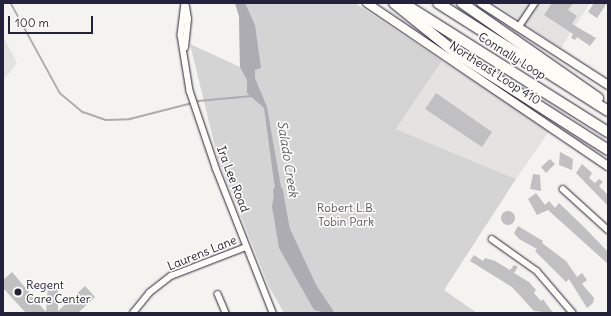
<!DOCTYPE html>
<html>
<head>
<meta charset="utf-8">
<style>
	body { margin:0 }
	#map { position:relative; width:611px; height:316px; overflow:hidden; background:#f4f3ef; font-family:Delius,sans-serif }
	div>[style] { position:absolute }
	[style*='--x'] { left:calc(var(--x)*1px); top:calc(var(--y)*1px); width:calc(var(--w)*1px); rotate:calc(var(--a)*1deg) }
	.built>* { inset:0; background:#e4e3e2 }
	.green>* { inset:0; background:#d5d4d5 }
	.water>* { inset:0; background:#acacb2 }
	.stream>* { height:1.5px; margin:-0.75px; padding:0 0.75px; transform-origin:0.75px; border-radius:0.75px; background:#acacb2 }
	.river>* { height:10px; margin:-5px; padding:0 5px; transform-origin:5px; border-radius:5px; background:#acacb2 }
	.building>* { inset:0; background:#c0bfc2 }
	.round { border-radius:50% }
	.roads { filter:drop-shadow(0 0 1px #22223b) drop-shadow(0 0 1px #22223b) }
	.street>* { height:5.5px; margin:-2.75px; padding:0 2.75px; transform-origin:2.75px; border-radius:2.75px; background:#fdfcf7 }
	.secondary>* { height:8px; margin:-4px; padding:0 4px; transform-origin:4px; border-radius:4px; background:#fdfcf7 }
	.highway>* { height:10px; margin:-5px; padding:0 5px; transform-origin:5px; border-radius:5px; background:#fdfcf7 }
	.dots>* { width:11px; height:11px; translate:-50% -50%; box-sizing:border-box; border:2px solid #fdfcf7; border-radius:50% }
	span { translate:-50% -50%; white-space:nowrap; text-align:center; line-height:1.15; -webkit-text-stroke:3.5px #fdfcf7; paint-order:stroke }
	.street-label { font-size:12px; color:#22223b }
	.park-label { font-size:12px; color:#585769 }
	.poi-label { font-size:12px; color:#22223b }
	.left { translate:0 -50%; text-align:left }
	.water-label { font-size:13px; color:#59596b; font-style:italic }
	.frame { position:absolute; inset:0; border:4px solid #22223b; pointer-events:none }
	.scale { position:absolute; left:8px; top:16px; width:85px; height:18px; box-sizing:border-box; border:2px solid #22223b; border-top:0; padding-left:5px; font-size:12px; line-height:14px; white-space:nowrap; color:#22223b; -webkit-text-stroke:3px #fdfcf7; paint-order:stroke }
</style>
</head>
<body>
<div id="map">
	<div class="built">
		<i style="clip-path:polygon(494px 3px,590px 3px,561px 48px)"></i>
		<i style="clip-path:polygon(3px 36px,17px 63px,3px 81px)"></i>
		<i style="clip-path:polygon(442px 61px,550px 130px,516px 179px,396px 129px)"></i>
	</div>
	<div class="green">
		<i style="clip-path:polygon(235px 3px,355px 3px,442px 61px,396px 129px,516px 179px,444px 290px,477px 313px,284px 313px,269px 287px,217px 155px,190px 44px,240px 67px,239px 16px)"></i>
	</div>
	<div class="water">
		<i style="clip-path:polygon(235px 3px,245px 3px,255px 25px,261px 68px,255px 70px,255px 78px,267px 107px,281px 187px,281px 225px,290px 251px,327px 313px,314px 310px,279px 248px,272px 206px,275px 189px,264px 108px,247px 93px,247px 80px,240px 67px,239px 16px)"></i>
	</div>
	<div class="stream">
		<i style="--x:11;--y:3;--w:102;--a:61.4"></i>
		<i style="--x:60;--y:93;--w:30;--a:40"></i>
		<i style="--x:83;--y:112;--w:24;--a:19"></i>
		<i style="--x:106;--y:120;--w:24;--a:-2"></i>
		<i style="--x:130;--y:119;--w:61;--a:-14.3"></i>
		<i style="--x:198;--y:101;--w:54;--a:-5.3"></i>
	</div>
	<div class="river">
		<i style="--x:278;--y:191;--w:40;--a:80"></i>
		<i style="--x:285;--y:230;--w:64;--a:65"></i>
		<i style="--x:312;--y:288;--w:30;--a:56"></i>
	</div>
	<div class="building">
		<i style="clip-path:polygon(552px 3px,573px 3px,568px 10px,577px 16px,572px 24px,596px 38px,590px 46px,577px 37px,575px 40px,571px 38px,573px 34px,544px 15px)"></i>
		<i style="clip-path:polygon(594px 3px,607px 3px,597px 18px,588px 12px)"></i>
		<i style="clip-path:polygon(436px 93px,492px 132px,482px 147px,425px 109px)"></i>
		<i style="clip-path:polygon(560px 152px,573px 159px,572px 170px,559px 165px)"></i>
		<i style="clip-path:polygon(550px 159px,555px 164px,546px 173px,541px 167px)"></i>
		<i style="clip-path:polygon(582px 164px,592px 173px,589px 178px,595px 183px,599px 179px,603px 182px,599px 186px,608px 195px,608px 206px,576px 173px)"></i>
		<i style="clip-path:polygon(533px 174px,540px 175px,541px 191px,530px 189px)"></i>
		<i style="clip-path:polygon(536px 193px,545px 205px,549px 201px,555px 208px,559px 203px,585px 228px,608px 252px,608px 264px,548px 210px,537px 215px,528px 199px)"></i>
		<i class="round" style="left:501px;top:211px;width:14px;height:14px"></i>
		<i style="clip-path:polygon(518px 226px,543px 241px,542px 243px,566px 261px,577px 277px,582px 273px,587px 280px,582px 284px,594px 298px,593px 303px,587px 308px,569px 279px,566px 282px,535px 251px,537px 249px,519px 239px,514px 233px)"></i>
		<i style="clip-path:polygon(474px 255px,483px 261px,485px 258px,495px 261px,510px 270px,514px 265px,518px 267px,514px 273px,529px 282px,536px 290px,534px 293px,541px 301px,543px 299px,553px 313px,534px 311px,512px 287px,470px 261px)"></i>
		<i style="clip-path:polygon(12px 272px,46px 312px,48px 284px,58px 284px,58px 311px,85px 286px,95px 297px,78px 313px,26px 313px,3px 288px,3px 280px)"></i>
	</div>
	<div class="roads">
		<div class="street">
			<i style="--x:185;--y:3;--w:32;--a:97"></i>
			<i style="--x:181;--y:35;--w:57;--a:80.9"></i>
			<i style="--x:190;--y:91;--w:81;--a:71.3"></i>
			<i style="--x:216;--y:168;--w:156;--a:68.5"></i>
			<i style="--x:518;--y:28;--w:30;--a:-56"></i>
			<i style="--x:185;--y:48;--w:29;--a:-84"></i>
			<i style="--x:188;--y:19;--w:12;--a:-99"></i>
			<i style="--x:563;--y:189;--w:61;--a:42.3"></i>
			<i style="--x:492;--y:239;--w:55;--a:35.4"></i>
			<i style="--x:537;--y:271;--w:55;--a:49.4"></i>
			<i style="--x:218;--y:294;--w:21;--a:67"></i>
			<i style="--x:133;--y:313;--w:26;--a:-51"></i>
			<i style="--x:149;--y:293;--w:28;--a:-38"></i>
			<i style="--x:171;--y:276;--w:80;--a:-21.1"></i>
		</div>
		<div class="secondary">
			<i style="--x:367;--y:3;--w:291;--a:34.1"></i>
			<i style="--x:481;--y:3;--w:151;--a:32.8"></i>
		</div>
		<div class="highway">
			<i style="--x:394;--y:3;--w:80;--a:38.9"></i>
			<i style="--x:456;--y:53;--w:180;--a:32.5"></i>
			<i style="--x:403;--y:3;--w:242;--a:32.2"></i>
			<i style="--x:438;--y:3;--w:201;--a:32.4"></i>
			<i style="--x:462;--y:3;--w:166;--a:34.9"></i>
		</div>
	</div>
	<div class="dots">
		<i style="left:18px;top:292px;background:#22223b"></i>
	</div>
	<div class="street-label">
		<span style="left:512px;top:56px;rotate:32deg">Connally Loop</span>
		<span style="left:495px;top:73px;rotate:33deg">Northeast Loop 410</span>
		<span style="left:233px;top:179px;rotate:69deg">Ira Lee Road</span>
		<span style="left:202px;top:253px;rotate:-22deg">Laurens Lane</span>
	</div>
	<div class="park-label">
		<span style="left:346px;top:215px">Robert L.B.<br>Tobin Park</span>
	</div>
	<div class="poi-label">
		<span class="left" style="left:26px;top:292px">Regent<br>Care Center</span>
	</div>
	<div class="water-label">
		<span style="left:287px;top:159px;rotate:81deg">Salado Creek</span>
	</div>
	<div class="frame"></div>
	<div class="scale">100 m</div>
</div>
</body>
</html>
